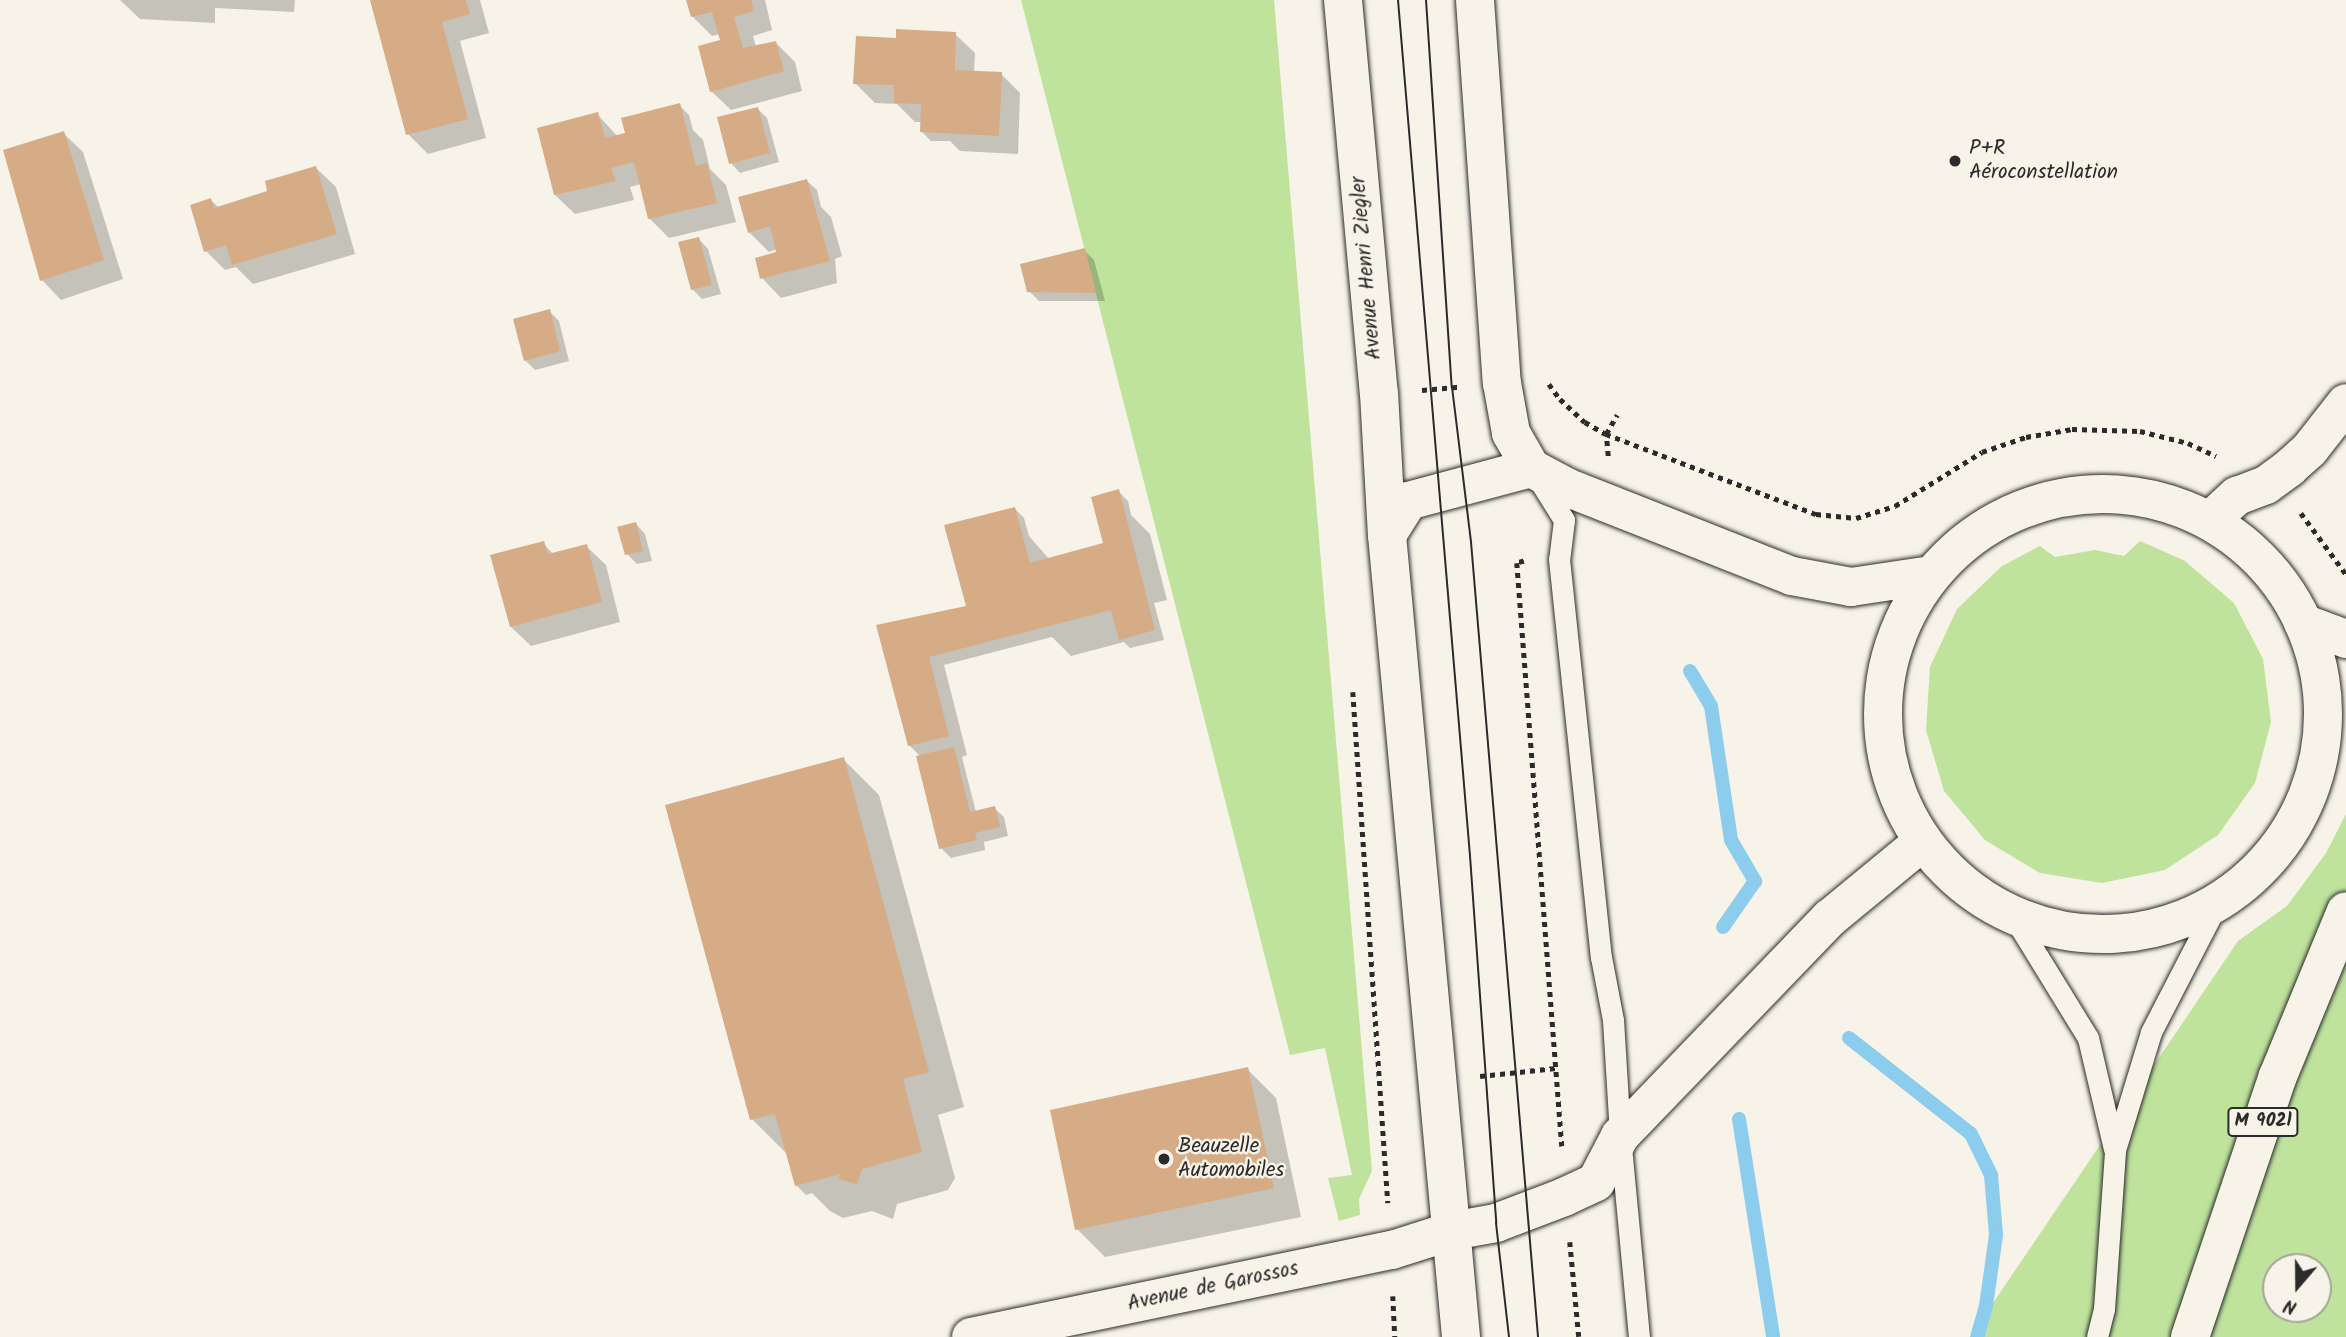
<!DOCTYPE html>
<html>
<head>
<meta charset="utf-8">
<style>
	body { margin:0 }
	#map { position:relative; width:2346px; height:1337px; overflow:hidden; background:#f7f3e8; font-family:Kalam,sans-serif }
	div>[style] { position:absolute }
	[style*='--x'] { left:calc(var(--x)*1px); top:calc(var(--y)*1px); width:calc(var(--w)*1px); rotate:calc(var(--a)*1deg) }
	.green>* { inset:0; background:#bfe39d }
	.shadow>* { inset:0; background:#0003 }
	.stream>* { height:14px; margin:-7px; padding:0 7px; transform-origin:7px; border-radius:7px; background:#8ccced }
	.building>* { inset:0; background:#d5ac86 }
	.path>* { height:4.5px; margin-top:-2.25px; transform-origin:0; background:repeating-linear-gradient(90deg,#2b2b2b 0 5px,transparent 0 10px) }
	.roads { filter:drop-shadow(0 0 2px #2b2b2b) drop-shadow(0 0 2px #2b2b2b) }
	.service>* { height:21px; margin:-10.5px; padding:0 10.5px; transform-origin:10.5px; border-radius:10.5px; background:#f7f3e8 }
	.minor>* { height:38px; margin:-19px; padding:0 19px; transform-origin:19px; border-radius:19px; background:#f7f3e8 }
	.tertiary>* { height:38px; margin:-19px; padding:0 19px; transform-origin:19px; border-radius:19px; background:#f7f3e8 }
	.secondary>* { height:38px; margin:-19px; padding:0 19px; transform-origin:19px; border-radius:19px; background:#f7f3e8 }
	.secondary>.ring { margin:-19px; padding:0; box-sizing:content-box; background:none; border:38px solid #f7f3e8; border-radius:50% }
	.trunk>* { height:38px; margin:-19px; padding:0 19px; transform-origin:19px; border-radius:19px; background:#f7f3e8 }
	.tram>* { height:2px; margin:-1px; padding:0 1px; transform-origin:1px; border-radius:1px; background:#2b2b2b }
	.dots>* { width:19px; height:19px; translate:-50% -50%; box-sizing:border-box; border:4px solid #f7f3e8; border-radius:50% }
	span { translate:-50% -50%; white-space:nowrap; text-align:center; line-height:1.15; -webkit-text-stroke:5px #f7f3e8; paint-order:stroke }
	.shield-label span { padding:2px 5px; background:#f7f3e8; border:2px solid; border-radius:5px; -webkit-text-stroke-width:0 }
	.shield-label { font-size:19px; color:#2b2b2b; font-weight:700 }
	.poi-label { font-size:21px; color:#2b2b2b }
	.left { translate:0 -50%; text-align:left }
	.street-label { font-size:21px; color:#2b2b2b }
	.north { position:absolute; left:2262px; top:1253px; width:70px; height:70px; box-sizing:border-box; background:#f7f3e8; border:2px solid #a5a39c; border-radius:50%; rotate:200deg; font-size:19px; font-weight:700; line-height:28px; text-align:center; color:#2b2b2b }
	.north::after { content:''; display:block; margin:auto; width:24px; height:32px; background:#2b2b2b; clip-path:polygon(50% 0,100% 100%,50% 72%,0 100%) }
</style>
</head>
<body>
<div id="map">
	<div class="green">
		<i style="clip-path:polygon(1021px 0,1274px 0,1372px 1171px,1359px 1199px,1360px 1215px,1339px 1221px,1328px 1178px,1352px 1175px,1325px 1048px,1290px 1055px)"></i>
		<i style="clip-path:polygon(2140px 541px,2185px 561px,2234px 603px,2263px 659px,2271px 722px,2255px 783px,2218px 835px,2165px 870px,2102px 883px,2040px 873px,1985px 840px,1944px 791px,1926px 730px,1930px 667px,1957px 609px,2002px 566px,2040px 546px,2055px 557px,2095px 550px,2124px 556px)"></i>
		<i style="clip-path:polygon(evenodd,2346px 814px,2346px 1337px,1970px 1337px,2238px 941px,2287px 906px,2326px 853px,2346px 814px,2276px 1267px,2318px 1267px,2318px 1309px,2276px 1309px,2276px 1267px)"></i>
	</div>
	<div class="shadow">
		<i style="clip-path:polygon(120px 0,295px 0,294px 12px,215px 8px,215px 23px,140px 19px)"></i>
		<i style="clip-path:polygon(371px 0,480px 0,489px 33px,460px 41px,486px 138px,428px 154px,408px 134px)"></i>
		<i style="clip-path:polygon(688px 0,765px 0,772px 30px,753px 36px,756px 47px,775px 42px,795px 62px,802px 91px,731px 110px,711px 91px,722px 41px,720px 34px,712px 36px,692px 16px)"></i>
		<i style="clip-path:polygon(955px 34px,975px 53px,974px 73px,1001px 74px,1020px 93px,1018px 154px,960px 151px,950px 141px,931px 141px,921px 131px,922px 122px,915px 122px,897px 104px,875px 103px,855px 83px,898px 40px)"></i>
		<i style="clip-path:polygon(679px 105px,689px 115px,693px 130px,703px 140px,710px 169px,726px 185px,736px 222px,669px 238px,649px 218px,641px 184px,630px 187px,634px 200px,575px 214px,555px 195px,597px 114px,618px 137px)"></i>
		<i style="clip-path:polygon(758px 109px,767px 118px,779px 162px,740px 173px,731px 163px)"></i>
		<i style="clip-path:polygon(63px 133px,83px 152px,123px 279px,61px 300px,42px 280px)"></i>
		<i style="clip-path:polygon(316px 168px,336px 187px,355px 254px,253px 284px,236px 267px,225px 270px,206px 251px,211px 200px,219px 208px,270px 192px)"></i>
		<i style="clip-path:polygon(807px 181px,817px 190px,821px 207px,831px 217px,842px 256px,835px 259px,837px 283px,781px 298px,762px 278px,778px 253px,777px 249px,769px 252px,749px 232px)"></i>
		<i style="clip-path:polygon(699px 239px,708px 249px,721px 294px,702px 299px,692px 289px)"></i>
		<i style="clip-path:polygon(1084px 250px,1094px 260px,1105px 301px,1039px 301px,1029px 291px)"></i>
		<i style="clip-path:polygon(549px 311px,559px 321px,569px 361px,535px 370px,525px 360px)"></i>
		<i style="clip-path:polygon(1118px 491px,1128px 501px,1131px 515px,1150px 534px,1167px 600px,1154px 603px,1164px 640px,1130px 648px,1124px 642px,1071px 656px,1052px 637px,944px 665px,967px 755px,962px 757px,976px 812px,994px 808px,1004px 817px,1008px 836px,984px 842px,985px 850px,951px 858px,941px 848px,921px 757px,909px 745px,878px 627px,965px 608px,1015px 509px,1024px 518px,1029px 536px,1049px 559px,1105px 544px)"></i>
		<i style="clip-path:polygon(636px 524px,645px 534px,652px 561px,637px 564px,627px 554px)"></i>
		<i style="clip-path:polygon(543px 543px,553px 554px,586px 546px,606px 565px,620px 622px,531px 646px,511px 627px)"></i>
		<i style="clip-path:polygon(843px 759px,879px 795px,964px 1107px,938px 1115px,955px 1178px,948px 1190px,897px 1204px,893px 1219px,872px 1211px,843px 1218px,830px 1211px,812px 1193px,806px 1195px,796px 1185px,789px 1156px,752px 1119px)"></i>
		<i style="clip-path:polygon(1247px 1069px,1276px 1098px,1301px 1217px,1105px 1257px,1077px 1229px)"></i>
	</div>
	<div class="stream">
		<i style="--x:1690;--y:671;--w:41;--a:59"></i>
		<i style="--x:1711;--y:706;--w:135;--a:81.5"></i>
		<i style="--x:1731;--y:840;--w:48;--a:59.7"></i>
		<i style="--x:1755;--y:881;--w:56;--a:124.8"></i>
		<i style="--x:1849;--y:1038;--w:155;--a:38.2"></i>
		<i style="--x:1971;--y:1134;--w:46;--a:64"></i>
		<i style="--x:1991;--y:1175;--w:60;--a:85.2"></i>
		<i style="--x:1996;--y:1235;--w:72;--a:98"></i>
		<i style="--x:1986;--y:1306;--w:32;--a:106"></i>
		<i style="--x:1739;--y:1119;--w:221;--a:81.1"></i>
	</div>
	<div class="building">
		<i style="clip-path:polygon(370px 0,466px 0,470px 14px,442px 22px,468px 119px,406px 135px)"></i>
		<i style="clip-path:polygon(686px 0,751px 0,754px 11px,734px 17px,743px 48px,776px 41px,784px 71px,710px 92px,698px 46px,720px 40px,712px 12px,691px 17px)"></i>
		<i style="clip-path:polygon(896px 29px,956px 32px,955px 70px,1002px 72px,999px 136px,920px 132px,921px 104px,894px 103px,894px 85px,853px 84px,856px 36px,896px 38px)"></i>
		<i style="clip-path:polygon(680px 103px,696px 166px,707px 163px,717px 203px,648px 219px,634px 162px,611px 168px,616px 181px,554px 195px,537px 128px,598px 112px,605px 138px,625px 133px,621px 118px)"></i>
		<i style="clip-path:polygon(758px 107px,770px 153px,729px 164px,717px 117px)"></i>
		<i style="clip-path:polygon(64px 131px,104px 260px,40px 281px,3px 150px)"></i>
		<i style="clip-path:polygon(316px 166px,337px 234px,232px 265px,226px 245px,204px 252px,190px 205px,211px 198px,214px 208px,267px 191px,265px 181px)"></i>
		<i style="clip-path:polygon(807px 179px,830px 261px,760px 279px,755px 258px,776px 252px,770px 226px,748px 233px,738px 197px)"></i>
		<i style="clip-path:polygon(699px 237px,712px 285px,691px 290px,678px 242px)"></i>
		<i style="clip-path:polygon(1085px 248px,1096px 293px,1027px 292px,1020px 264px)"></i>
		<i style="clip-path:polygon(550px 309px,560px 351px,524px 361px,513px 319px)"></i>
		<i style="clip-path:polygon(1119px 489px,1155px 630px,1119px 640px,1111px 610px,929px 657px,949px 736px,908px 746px,876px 625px,966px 606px,944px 525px,1015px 507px,1030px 563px,1103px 543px,1091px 497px)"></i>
		<i style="clip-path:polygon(636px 522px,643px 551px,625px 555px,617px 527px)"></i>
		<i style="clip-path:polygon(544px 541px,548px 554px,587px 544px,602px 602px,510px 627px,490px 555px)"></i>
		<i style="clip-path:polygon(954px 747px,970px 812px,995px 806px,1000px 827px,975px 833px,977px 840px,939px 849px,916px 756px)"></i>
		<i style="clip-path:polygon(844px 757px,929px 1072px,903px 1079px,922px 1152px,862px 1169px,857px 1184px,838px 1179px,840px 1174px,795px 1186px,775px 1114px,750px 1120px,665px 805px)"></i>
		<i style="clip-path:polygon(1248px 1067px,1274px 1188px,1075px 1230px,1050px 1110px)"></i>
	</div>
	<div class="path">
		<i style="--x:1549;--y:384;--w:19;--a:54"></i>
		<i style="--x:1560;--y:399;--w:34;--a:43"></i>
		<i style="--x:1585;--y:422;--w:24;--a:30"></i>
		<i style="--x:1606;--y:434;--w:225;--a:20.9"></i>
		<i style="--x:1816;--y:514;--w:40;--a:5.7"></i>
		<i style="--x:1856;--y:518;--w:41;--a:-17.1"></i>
		<i style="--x:1895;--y:506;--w:102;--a:-31.8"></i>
		<i style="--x:1982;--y:452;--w:46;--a:-18.8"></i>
		<i style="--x:2026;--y:437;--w:47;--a:-9.9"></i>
		<i style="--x:2072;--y:429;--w:68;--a:1.7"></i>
		<i style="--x:2140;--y:431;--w:49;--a:14"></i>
		<i style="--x:2188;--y:443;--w:31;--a:25"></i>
		<i style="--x:1422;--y:390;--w:37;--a:-5"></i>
		<i style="--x:1608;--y:456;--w:22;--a:-95"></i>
		<i style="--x:1606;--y:434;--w:22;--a:-60"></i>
		<i style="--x:2301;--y:513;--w:76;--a:53.6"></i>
		<i style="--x:1524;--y:561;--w:7;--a:164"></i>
		<i style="--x:1517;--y:563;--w:585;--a:85.59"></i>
		<i style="--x:1353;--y:692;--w:512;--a:86.08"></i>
		<i style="--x:1480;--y:1076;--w:76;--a:-6"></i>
		<i style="--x:1570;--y:1242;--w:95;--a:84.6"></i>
		<i style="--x:1393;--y:1296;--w:41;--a:87.2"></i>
	</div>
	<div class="roads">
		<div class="service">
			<i style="--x:1537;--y:477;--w:51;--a:57.9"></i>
			<i style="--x:1564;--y:520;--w:39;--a:97"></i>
			<i style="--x:1559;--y:559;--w:400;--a:84"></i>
			<i style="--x:1601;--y:957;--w:64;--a:79.2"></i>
			<i style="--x:1613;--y:1020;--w:116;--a:86.5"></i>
			<i style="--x:1620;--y:1136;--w:202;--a:84.6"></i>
			<i style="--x:2013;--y:916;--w:143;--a:58.4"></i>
			<i style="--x:2088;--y:1038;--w:114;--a:76.8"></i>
			<i style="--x:2097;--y:1337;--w:29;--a:-76"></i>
			<i style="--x:2104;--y:1309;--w:159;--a:-86"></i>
			<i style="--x:2115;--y:1150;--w:123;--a:-73"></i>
			<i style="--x:2151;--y:1032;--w:144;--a:-62.7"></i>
		</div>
		<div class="minor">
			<i style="--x:1343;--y:0;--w:395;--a:84.8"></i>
			<i style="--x:1379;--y:393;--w:142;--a:86.8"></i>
			<i style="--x:1475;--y:0;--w:384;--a:86"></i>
			<i style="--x:1502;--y:383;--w:51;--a:79.8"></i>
			<i style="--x:1511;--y:433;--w:40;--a:60.3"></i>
			<i style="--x:971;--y:1337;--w:430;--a:-11.7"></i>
			<i style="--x:1392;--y:1250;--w:63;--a:-17.6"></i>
		</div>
		<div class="tertiary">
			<i style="--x:1452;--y:1231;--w:45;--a:-10.3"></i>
			<i style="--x:1496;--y:1223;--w:73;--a:-20.9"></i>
			<i style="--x:1564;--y:1197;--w:35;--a:-25"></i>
			<i style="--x:1596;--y:1182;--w:52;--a:-62.4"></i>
			<i style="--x:1620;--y:1136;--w:303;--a:-46.1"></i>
			<i style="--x:1830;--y:918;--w:118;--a:-39.5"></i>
			<i style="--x:1461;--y:1337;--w:805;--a:-95.27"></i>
			<i style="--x:1387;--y:535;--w:40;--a:-58"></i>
			<i style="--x:1408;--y:501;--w:127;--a:-15"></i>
			<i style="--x:1531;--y:468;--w:40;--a:28"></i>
			<i style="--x:1566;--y:487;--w:243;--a:21.5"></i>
			<i style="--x:1792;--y:576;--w:60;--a:10.6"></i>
			<i style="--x:1851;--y:587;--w:81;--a:-8.5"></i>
		</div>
		<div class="secondary">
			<i class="ring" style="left:1883px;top:494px;width:402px;height:402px"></i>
			<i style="--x:2303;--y:623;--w:46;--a:20.4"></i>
		</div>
		<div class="trunk">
			<i style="--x:2213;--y:518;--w:33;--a:-43"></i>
			<i style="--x:2237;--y:496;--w:31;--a:-21"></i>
			<i style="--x:2266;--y:485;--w:29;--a:-36"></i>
			<i style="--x:2289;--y:468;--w:28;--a:-42"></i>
			<i style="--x:2310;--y:449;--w:58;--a:-52"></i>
			<i style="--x:2190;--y:1337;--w:275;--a:-71.4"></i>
			<i style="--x:2278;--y:1076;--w:178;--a:-67.6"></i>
		</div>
	</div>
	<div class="tram">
		<i style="--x:1398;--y:0;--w:859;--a:85.19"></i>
		<i style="--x:1470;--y:856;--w:368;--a:85.9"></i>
		<i style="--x:1496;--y:1223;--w:115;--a:83.5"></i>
		<i style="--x:1426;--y:0;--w:388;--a:86.2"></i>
		<i style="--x:1452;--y:387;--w:156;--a:83"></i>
		<i style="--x:1471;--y:542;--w:798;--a:85.18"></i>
	</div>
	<div class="dots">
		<i style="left:1955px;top:161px;background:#2b2b2b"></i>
		<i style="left:1164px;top:1159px;background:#2b2b2b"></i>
	</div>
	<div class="shield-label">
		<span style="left:2263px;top:1122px">M 902l</span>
	</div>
	<div class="poi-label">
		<span class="left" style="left:1969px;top:161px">P+R<br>Aéroconstellation</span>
		<span class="left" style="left:1178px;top:1159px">Beauzelle<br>Automobiles</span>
	</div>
	<div class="street-label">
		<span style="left:1367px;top:268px;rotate:-95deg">Avenue Henri Ziegler</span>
		<span style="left:1213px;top:1287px;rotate:-12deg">Avenue de Garossos</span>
	</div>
	<div class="north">N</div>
</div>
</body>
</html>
